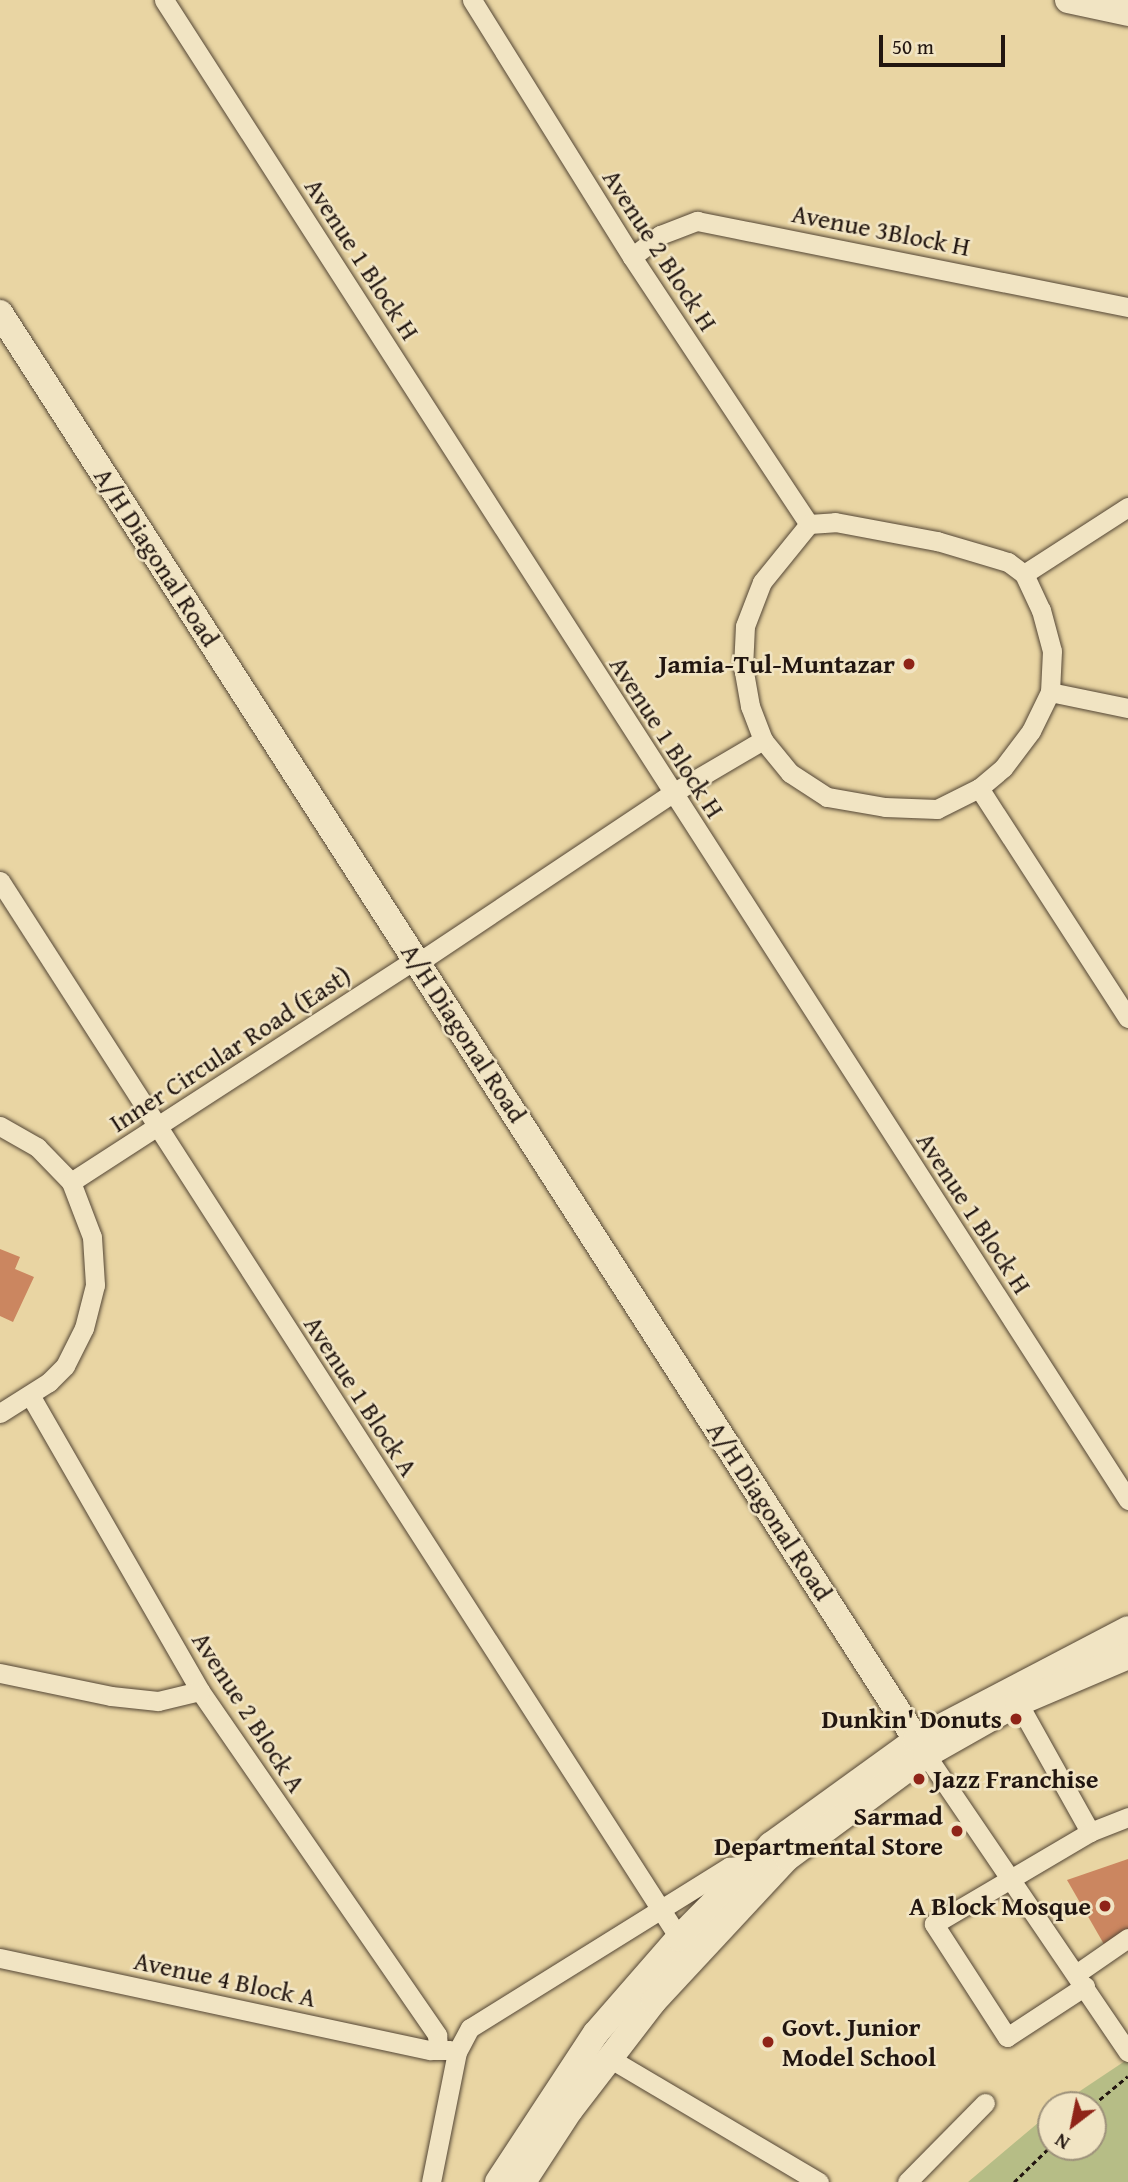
<!DOCTYPE html>
<html>
<head>
<meta charset="utf-8">
<style>
	body { margin:0 }
	#map { position:relative; width:1128px; height:2182px; overflow:hidden; background:#e9d5a3; font-family:"Gentium Book Plus",serif }
	div>[style] { position:absolute }
	[style*='--x'] { left:calc(var(--x)*1px); top:calc(var(--y)*1px); width:calc(var(--w)*1px); rotate:calc(var(--a)*1deg) }
	.green>* { inset:0; background:#b6bd86 }
	.building>* { inset:0; background:#cb8660 }
	.path>* { height:2.5px; margin-top:-1.25px; transform-origin:0; background:repeating-linear-gradient(90deg,#221610 0 5px,transparent 0 8.5px) }
	.roads { filter:drop-shadow(0 0 2px #544635) drop-shadow(0 0 2px #544635) }
	.street>* { height:19px; margin:-9.5px; padding:0 9.5px; transform-origin:9.5px; border-radius:9.5px; background:#f1e4c3 }
	.secondary>* { height:26px; margin:-13px; padding:0 13px; transform-origin:13px; border-radius:13px; background:#f1e4c3 }
	.dots>* { width:19px; height:19px; translate:-50% -50%; box-sizing:border-box; border:4px solid #f1e4c3; border-radius:50% }
	span { translate:-50% -50%; white-space:nowrap; text-align:center; line-height:1.15; -webkit-text-stroke:5px #f1e4c3; paint-order:stroke }
	.street-label { font-size:26px; color:#221610 }
	.poi-label { font-size:26px; color:#221610; font-weight:700 }
	.right { translate:-100% -50%; text-align:right }
	.left { translate:0 -50%; text-align:left }
	.north { position:absolute; left:1037px; top:2091px; width:70px; height:70px; box-sizing:border-box; background:#f1e4c3; border:2px solid #9e927b; border-radius:50%; rotate:212deg; font-size:19px; font-weight:700; line-height:28px; text-align:center; color:#221610 }
	.north::after { content:''; display:block; margin:auto; width:24px; height:32px; background:#8f2418; clip-path:polygon(50% 0,100% 100%,50% 72%,0 100%) }
	.scale { position:absolute; left:879px; top:35px; width:126px; height:32px; box-sizing:border-box; border:4px solid #221610; border-top:0; padding-left:9px; font-size:21px; line-height:24px; white-space:nowrap; color:#221610; -webkit-text-stroke:5px #f1e4c3; paint-order:stroke }
</style>
</head>
<body>
<div id="map">
	<div class="green">
		<i style="clip-path:polygon(1128px 2059px,1128px 2182px,968px 2182px,1051px 2112px,1051px 2147px,1093px 2147px,1093px 2105px,1059px 2105px)"></i>
	</div>
	<div class="building">
		<i style="clip-path:polygon(0 1249px,20px 1257px,15px 1269px,34px 1277px,13px 1322px,0 1316px)"></i>
		<i style="clip-path:polygon(1128px 1859px,1128px 1932px,1105px 1946px,1067px 1880px)"></i>
	</div>
	<div class="path">
		<i style="--x:1093;--y:2105;--w:45;--a:-39.6"></i>
		<i style="--x:1014;--y:2182;--w:52;--a:-44.2"></i>
	</div>
	<div class="roads">
		<div class="street">
			<i style="--x:164;--y:0;--w:1783;--a:57.27"></i>
			<i style="--x:472;--y:0;--w:303;--a:58.1"></i>
			<i style="--x:632;--y:257;--w:320;--a:56.5"></i>
			<i style="--x:632;--y:257;--w:36;--a:-38"></i>
			<i style="--x:660;--y:235;--w:40;--a:-21"></i>
			<i style="--x:697;--y:221;--w:439;--a:11.3"></i>
			<i style="--x:835;--y:522;--w:104;--a:10.6"></i>
			<i style="--x:937;--y:541;--w:74;--a:16.5"></i>
			<i style="--x:1008;--y:562;--w:20;--a:37"></i>
			<i style="--x:1024;--y:574;--w:40;--a:65"></i>
			<i style="--x:1041;--y:610;--w:42;--a:75"></i>
			<i style="--x:1052;--y:651;--w:41;--a:92.8"></i>
			<i style="--x:1050;--y:692;--w:43;--a:116"></i>
			<i style="--x:1031;--y:731;--w:46;--a:127.1"></i>
			<i style="--x:1003;--y:768;--w:31;--a:140"></i>
			<i style="--x:979;--y:788;--w:47;--a:153.4"></i>
			<i style="--x:937;--y:809;--w:52;--a:-177.8"></i>
			<i style="--x:885;--y:807;--w:59;--a:-170.2"></i>
			<i style="--x:827;--y:797;--w:44;--a:-147"></i>
			<i style="--x:790;--y:773;--w:43;--a:-129.3"></i>
			<i style="--x:763;--y:740;--w:36;--a:-111"></i>
			<i style="--x:750;--y:706;--w:39;--a:-100"></i>
			<i style="--x:743;--y:668;--w:42;--a:-87.3"></i>
			<i style="--x:745;--y:626;--w:47;--a:-68.9"></i>
			<i style="--x:762;--y:582;--w:75;--a:-51"></i>
			<i style="--x:809;--y:524;--w:26;--a:-4"></i>
			<i style="--x:1024;--y:574;--w:124;--a:-32.8"></i>
			<i style="--x:1050;--y:692;--w:80;--a:11.6"></i>
			<i style="--x:979;--y:788;--w:274;--a:57.1"></i>
			<i style="--x:0;--y:881;--w:1256;--a:57.28"></i>
			<i style="--x:419;--y:962;--w:303;--a:-33.7"></i>
			<i style="--x:671;--y:794;--w:107;--a:-30.4"></i>
			<i style="--x:0;--y:1126;--w:43;--a:29.6"></i>
			<i style="--x:37;--y:1147;--w:49;--a:45.8"></i>
			<i style="--x:71;--y:1182;--w:59;--a:69.1"></i>
			<i style="--x:92;--y:1237;--w:48;--a:86.4"></i>
			<i style="--x:95;--y:1285;--w:44;--a:104.3"></i>
			<i style="--x:84;--y:1328;--w:42;--a:116.6"></i>
			<i style="--x:65;--y:1366;--w:23;--a:135"></i>
			<i style="--x:49;--y:1382;--w:58;--a:147.7"></i>
			<i style="--x:71;--y:1182;--w:412;--a:-32.9"></i>
			<i style="--x:30;--y:1395;--w:341;--a:60.1"></i>
			<i style="--x:200;--y:1691;--w:418;--a:55.4"></i>
			<i style="--x:437;--y:2035;--w:12;--a:85"></i>
			<i style="--x:0;--y:1673;--w:113;--a:11.7"></i>
			<i style="--x:111;--y:1696;--w:47;--a:6.1"></i>
			<i style="--x:158;--y:1701;--w:43;--a:-13.4"></i>
			<i style="--x:1018;--y:1703;--w:148;--a:60.8"></i>
			<i style="--x:926;--y:1755;--w:359;--a:55.8"></i>
			<i style="--x:0;--y:1958;--w:440;--a:12.1"></i>
			<i style="--x:430;--y:2050;--w:20;--a:0"></i>
			<i style="--x:1076;--y:1974;--w:63;--a:-34.7"></i>
			<i style="--x:1085;--y:1986;--w:93;--a:146.8"></i>
			<i style="--x:1007;--y:2037;--w:135;--a:-122.9"></i>
			<i style="--x:934;--y:1924;--w:181;--a:-30.5"></i>
			<i style="--x:1090;--y:1832;--w:41;--a:-21.5"></i>
			<i style="--x:609;--y:2058;--w:244;--a:30.6"></i>
			<i style="--x:431;--y:2182;--w:133;--a:-78.7"></i>
			<i style="--x:457;--y:2052;--w:27;--a:-62"></i>
			<i style="--x:470;--y:2028;--w:305;--a:-31.9"></i>
			<i style="--x:729;--y:1867;--w:9;--a:-6"></i>
			<i style="--x:738;--y:1866;--w:17;--a:36"></i>
			<i style="--x:907;--y:2182;--w:111;--a:-45.4"></i>
		</div>
		<div class="secondary">
			<i style="--x:1068;--y:0;--w:61;--a:12.2"></i>
			<i style="--x:0;--y:313;--w:1714;--a:57.29"></i>
			<i style="--x:498;--y:2182;--w:178;--a:-56.7"></i>
			<i style="--x:596;--y:2033;--w:126;--a:-48.9"></i>
			<i style="--x:679;--y:1938;--w:131;--a:-45.3"></i>
			<i style="--x:771;--y:1845;--w:179;--a:-35.9"></i>
			<i style="--x:916;--y:1740;--w:239;--a:-27.6"></i>
			<i style="--x:523;--y:2182;--w:86;--a:-56.9"></i>
			<i style="--x:570;--y:2110;--w:138;--a:-52.4"></i>
			<i style="--x:654;--y:2001;--w:195;--a:-47.1"></i>
			<i style="--x:787;--y:1858;--w:173;--a:-36.5"></i>
			<i style="--x:926;--y:1755;--w:106;--a:-29.5"></i>
			<i style="--x:1018;--y:1703;--w:120;--a:-23.1"></i>
		</div>
	</div>
	<div class="dots">
		<i style="left:909px;top:664px;background:#8f2418"></i>
		<i style="left:1016px;top:1719px;background:#8f2418"></i>
		<i style="left:919px;top:1779px;background:#8f2418"></i>
		<i style="left:957px;top:1831px;background:#8f2418"></i>
		<i style="left:1105px;top:1906px;background:#8f2418"></i>
		<i style="left:768px;top:2042px;background:#8f2418"></i>
	</div>
	<div class="street-label">
		<span style="left:881px;top:230px;rotate:11deg">Avenue 3Block H</span>
		<span style="left:660px;top:250px;rotate:57deg">Avenue 2 Block H</span>
		<span style="left:362px;top:259px;rotate:57deg">Avenue 1 Block H</span>
		<span style="left:157px;top:557px;rotate:57deg">A/H Diagonal Road</span>
		<span style="left:667px;top:737px;rotate:57deg">Avenue 1 Block H</span>
		<span style="left:464px;top:1033px;rotate:57deg">A/H Diagonal Road</span>
		<span style="left:230px;top:1049px;rotate:-33deg">Inner Circular Road (East)</span>
		<span style="left:974px;top:1213px;rotate:57deg">Avenue 1 Block H</span>
		<span style="left:361px;top:1396px;rotate:57deg">Avenue 1 Block A</span>
		<span style="left:770px;top:1511px;rotate:57deg">A/H Diagonal Road</span>
		<span style="left:249px;top:1712px;rotate:57deg">Avenue 2 Block A</span>
		<span style="left:225px;top:1979px;rotate:12deg">Avenue 4 Block A</span>
	</div>
	<div class="poi-label">
		<span class="right" style="left:895px;top:664px">Jamia-Tul-Muntazar</span>
		<span class="right" style="left:1002px;top:1719px">Dunkin' Donuts</span>
		<span class="left" style="left:933px;top:1779px">Jazz Franchise</span>
		<span class="right" style="left:943px;top:1831px">Sarmad<br>Departmental Store</span>
		<span class="right" style="left:1091px;top:1906px">A Block Mosque</span>
		<span class="left" style="left:782px;top:2042px">Govt. Junior<br>Model School</span>
	</div>
	<div class="north">N</div>
	<div class="scale">50 m</div>
</div>
</body>
</html>
